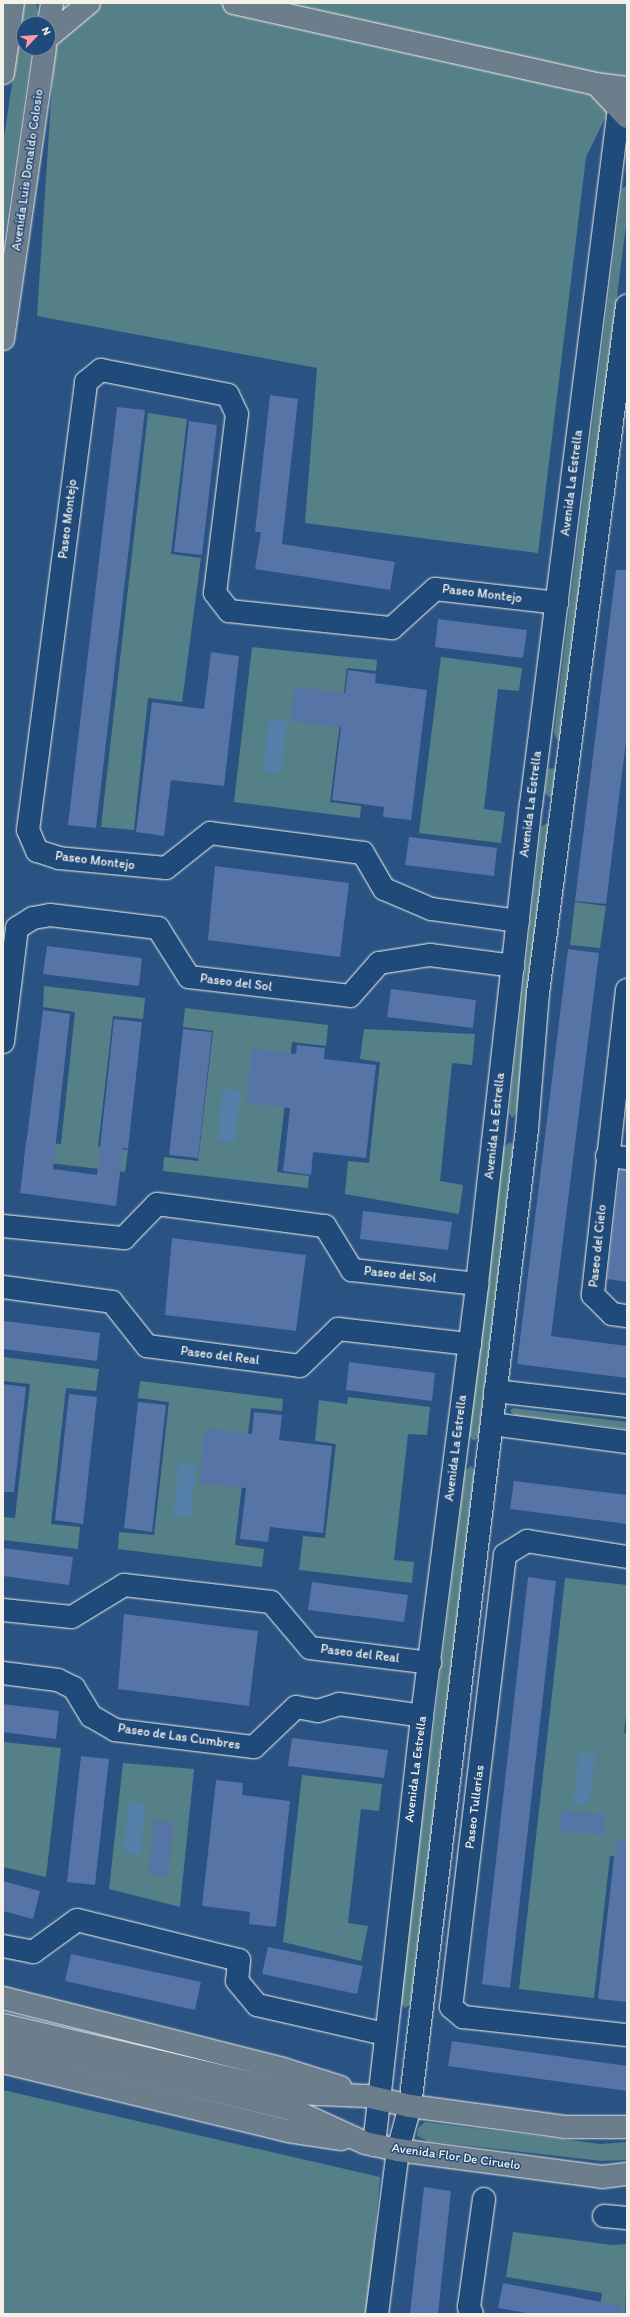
<!DOCTYPE html>
<html>
<head>
<meta charset="utf-8">
<style>
	body { margin:0 }
	#map { position:relative; width:630px; height:2317px; overflow:hidden; background:#2a5283; font-family:Itim,sans-serif }
	div>[style] { position:absolute }
	[style*='--x'] { left:calc(var(--x)*1px); top:calc(var(--y)*1px); width:calc(var(--w)*1px); rotate:calc(var(--a)*1deg) }
	.green>* { inset:0; background:#568087 }
	.water>* { inset:0; background:#547fa8 }
	.building>* { inset:0; background:#5674a5 }
	.roads { filter:drop-shadow(0 0 1px #f4f1e8) drop-shadow(0 0 1px #f4f1e8) }
	.minor>* { height:22px; margin:-11px; padding:0 11px; transform-origin:11px; border-radius:11px; background:#1f4a7a }
	.major>* { height:22px; margin:-11px; padding:0 11px; transform-origin:11px; border-radius:11px; background:#6c7d8b }
	span { translate:-50% -50%; white-space:nowrap; text-align:center; line-height:1.15; -webkit-text-stroke:3px #1f4a7a; paint-order:stroke }
	.street-label { font-size:13px; color:#f4f1e8 }
	.frame { position:absolute; inset:0; border:4px solid #f4f1e8; pointer-events:none }
	.north { position:absolute; left:16px; top:16px; width:40px; height:40px; box-sizing:border-box; background:#1f4a7a; border:1px solid #748da6; border-radius:50%; rotate:64deg; font-size:11px; font-weight:700; line-height:16px; text-align:center; color:#f4f1e8 }
	.north::after { content:''; display:block; margin:auto; width:14px; height:18px; background:#ff9aa2; clip-path:polygon(50% 0,100% 100%,50% 72%,0 100%) }
</style>
</head>
<body>
<div id="map">
	<div class="green">
		<i style="clip-path:polygon(24px 3px,36px 3px,38px 11px,36px 24px,24px 24px,24px 48px,32px 48px,3px 245px,3px 144px)"></i>
		<i style="clip-path:polygon(62px 3px,627px 3px,627px 74px,586px 157px,538px 553px,305px 523px,317px 368px,37px 316px,55px 39px)"></i>
		<i style="clip-path:polygon(627px 186px,627px 217px,561px 738px,557px 740px,554px 733px,622px 188px)"></i>
		<i style="clip-path:polygon(148px 413px,187px 419px,171px 554px,201px 558px,182px 702px,148px 698px,134px 830px,101px 827px)"></i>
		<i style="clip-path:polygon(252px 647px,377px 660px,376px 671px,347px 668px,330px 802px,361px 806px,360px 818px,234px 802px)"></i>
		<i style="clip-path:polygon(441px 657px,522px 668px,519px 691px,498px 689px,484px 809px,505px 812px,501px 843px,419px 833px)"></i>
		<i style="clip-path:polygon(555px 768px,557px 775px,554px 794px,549px 797px,545px 793px,548px 769px)"></i>
		<i style="clip-path:polygon(547px 823px,551px 828px,516px 1114px,512px 1118px,509px 1113px,541px 827px)"></i>
		<i style="clip-path:polygon(575px 902px,606px 906px,600px 948px,570px 945px)"></i>
		<i style="clip-path:polygon(44px 986px,145px 998px,143px 1019px,113px 1016px,98px 1147px,128px 1150px,125px 1172px,24px 1160px,26px 1141px,61px 1144px,75px 1012px,43px 1007px)"></i>
		<i style="clip-path:polygon(185px 1008px,328px 1025px,326px 1046px,292px 1042px,277px 1172px,309px 1176px,308px 1188px,163px 1171px,164px 1157px,198px 1161px,213px 1031px,183px 1027px)"></i>
		<i style="clip-path:polygon(364px 1029px,475px 1034px,472px 1065px,452px 1063px,440px 1181px,463px 1185px,459px 1214px,345px 1194px,348px 1161px,369px 1163px,380px 1062px,360px 1059px)"></i>
		<i style="clip-path:polygon(510px 1142px,515px 1147px,479px 1437px,474px 1441px,469px 1436px,503px 1148px)"></i>
		<i style="clip-path:polygon(3px 1357px,99px 1369px,96px 1391px,66px 1388px,51px 1524px,80px 1527px,78px 1549px,3px 1540px,3px 1517px,15px 1518px,30px 1384px,3px 1381px)"></i>
		<i style="clip-path:polygon(140px 1381px,283px 1399px,282px 1411px,251px 1408px,235px 1545px,264px 1549px,262px 1567px,118px 1549px,119px 1532px,154px 1535px,169px 1402px,138px 1398px)"></i>
		<i style="clip-path:polygon(348px 1397px,430px 1407px,427px 1435px,408px 1434px,394px 1560px,414px 1562px,412px 1583px,299px 1570px,303px 1536px,325px 1538px,336px 1444px,315px 1441px,319px 1400px,347px 1404px)"></i>
		<i style="clip-path:polygon(513px 1408px,627px 1422px,627px 1429px,515px 1415px,510px 1411px)"></i>
		<i style="clip-path:polygon(471px 1466px,476px 1473px,412px 2003px,405px 2008px,400px 2002px,465px 1471px)"></i>
		<i style="clip-path:polygon(565px 1578px,627px 1585px,627px 1706px,624px 1733px,627px 1734px,627px 1857px,610px 1856px,594px 1998px,519px 1989px)"></i>
		<i style="clip-path:polygon(3px 1742px,61px 1748px,46px 1877px,3px 1867px)"></i>
		<i style="clip-path:polygon(123px 1763px,194px 1769px,180px 1907px,109px 1889px)"></i>
		<i style="clip-path:polygon(302px 1775px,382px 1784px,379px 1811px,361px 1809px,348px 1923px,368px 1926px,361px 1961px,283px 1942px)"></i>
		<i style="clip-path:polygon(3px 2090px,380px 2177px,368px 2314px,3px 2314px)"></i>
		<i style="clip-path:polygon(425px 2122px,601px 2144px,627px 2142px,627px 2160px,602px 2161px,428px 2141px,417px 2136px,418px 2128px)"></i>
		<i style="clip-path:polygon(513px 2232px,612px 2245px,627px 2244px,625px 2314px,599px 2314px,602px 2293px,506px 2277px)"></i>
	</div>
	<div class="water">
		<i style="clip-path:polygon(269px 720px,287px 722px,281px 773px,263px 771px)"></i>
		<i style="clip-path:polygon(223px 1088px,241px 1091px,235px 1142px,217px 1139px)"></i>
		<i style="clip-path:polygon(179px 1463px,196px 1466px,190px 1517px,173px 1515px)"></i>
		<i style="clip-path:polygon(579px 1753px,595px 1754px,589px 1805px,573px 1803px)"></i>
		<i style="clip-path:polygon(129px 1801px,146px 1804px,140px 1855px,123px 1852px)"></i>
	</div>
	<div class="building">
		<i style="clip-path:polygon(270px 395px,298px 399px,282px 544px,395px 562px,390px 590px,255px 569px,261px 532px,255px 532px)"></i>
		<i style="clip-path:polygon(117px 407px,145px 410px,96px 828px,68px 825px)"></i>
		<i style="clip-path:polygon(189px 421px,217px 425px,202px 555px,174px 552px)"></i>
		<i style="clip-path:polygon(616px 570px,627px 570px,627px 733px,606px 904px,575px 901px)"></i>
		<i style="clip-path:polygon(438px 619px,527px 630px,523px 658px,435px 647px)"></i>
		<i style="clip-path:polygon(211px 652px,239px 656px,224px 786px,171px 780px,164px 836px,136px 832px,152px 702px,204px 709px)"></i>
		<i style="clip-path:polygon(348px 670px,376px 674px,375px 683px,427px 690px,411px 820px,383px 817px,384px 807px,332px 800px,341px 727px,291px 721px,294px 687px,345px 693px)"></i>
		<i style="clip-path:polygon(409px 837px,497px 848px,494px 876px,405px 865px)"></i>
		<i style="clip-path:polygon(215px 866px,349px 883px,340px 957px,208px 940px)"></i>
		<i style="clip-path:polygon(47px 946px,142px 958px,139px 986px,43px 974px)"></i>
		<i style="clip-path:polygon(568px 949px,599px 953px,551px 1336px,627px 1346px,627px 1378px,517px 1364px)"></i>
		<i style="clip-path:polygon(391px 989px,476px 1000px,473px 1028px,387px 1017px)"></i>
		<i style="clip-path:polygon(43px 1010px,70px 1014px,53px 1169px,97px 1175px,114px 1019px,142px 1022px,128px 1149px,123px 1148px,116px 1206px,20px 1193px)"></i>
		<i style="clip-path:polygon(183px 1029px,212px 1032px,198px 1158px,169px 1155px)"></i>
		<i style="clip-path:polygon(297px 1045px,325px 1048px,324px 1059px,376px 1065px,366px 1158px,313px 1152px,311px 1175px,283px 1171px,290px 1108px,246px 1103px,252px 1048px,296px 1054px)"></i>
		<i style="clip-path:polygon(620px 1170px,627px 1170px,627px 1282px,607px 1279px)"></i>
		<i style="clip-path:polygon(363px 1211px,452px 1222px,448px 1250px,360px 1239px)"></i>
		<i style="clip-path:polygon(172px 1238px,306px 1255px,296px 1331px,165px 1315px)"></i>
		<i style="clip-path:polygon(4px 1321px,100px 1333px,97px 1361px,3px 1349px)"></i>
		<i style="clip-path:polygon(349px 1362px,435px 1373px,432px 1401px,346px 1390px)"></i>
		<i style="clip-path:polygon(3px 1384px,26px 1387px,14px 1492px,3px 1492px)"></i>
		<i style="clip-path:polygon(69px 1394px,97px 1397px,83px 1524px,55px 1520px)"></i>
		<i style="clip-path:polygon(138px 1402px,166px 1405px,152px 1532px,124px 1528px)"></i>
		<i style="clip-path:polygon(254px 1412px,282px 1415px,279px 1440px,332px 1446px,323px 1533px,270px 1527px,268px 1542px,240px 1539px,246px 1488px,199px 1483px,205px 1428px,252px 1434px)"></i>
		<i style="clip-path:polygon(514px 1481px,627px 1495px,627px 1524px,510px 1509px)"></i>
		<i style="clip-path:polygon(3px 1548px,73px 1557px,69px 1585px,3px 1576px)"></i>
		<i style="clip-path:polygon(528px 1577px,556px 1581px,510px 1988px,482px 1984px)"></i>
		<i style="clip-path:polygon(312px 1582px,408px 1595px,404px 1622px,308px 1610px)"></i>
		<i style="clip-path:polygon(124px 1614px,258px 1631px,249px 1706px,118px 1689px)"></i>
		<i style="clip-path:polygon(3px 1704px,59px 1711px,56px 1739px,3px 1732px)"></i>
		<i style="clip-path:polygon(292px 1738px,388px 1750px,384px 1778px,288px 1766px)"></i>
		<i style="clip-path:polygon(81px 1756px,109px 1759px,95px 1885px,67px 1882px)"></i>
		<i style="clip-path:polygon(216px 1780px,243px 1783px,242px 1795px,290px 1801px,276px 1927px,249px 1924px,250px 1912px,202px 1906px)"></i>
		<i style="clip-path:polygon(562px 1810px,605px 1815px,603px 1835px,560px 1831px)"></i>
		<i style="clip-path:polygon(154px 1820px,174px 1822px,168px 1876px,148px 1874px)"></i>
		<i style="clip-path:polygon(616px 1840px,627px 1841px,627px 2002px,598px 1999px)"></i>
		<i style="clip-path:polygon(3px 1881px,40px 1891px,33px 1919px,3px 1911px)"></i>
		<i style="clip-path:polygon(268px 1947px,363px 1966px,357px 1994px,262px 1974px)"></i>
		<i style="clip-path:polygon(71px 1954px,201px 1982px,195px 2010px,65px 1981px)"></i>
		<i style="clip-path:polygon(452px 2041px,627px 2066px,627px 2091px,448px 2066px)"></i>
		<i style="clip-path:polygon(424px 2187px,451px 2191px,438px 2314px,410px 2314px)"></i>
		<i style="clip-path:polygon(503px 2283px,622px 2306px,621px 2314px,532px 2314px,498px 2308px)"></i>
	</div>
	<div class="roads">
		<div class="minor">
			<i style="--x:518;--y:921;--w:88;--a:-172.1"></i>
			<i style="--x:431;--y:909;--w:51;--a:-156.9"></i>
			<i style="--x:384;--y:889;--w:42;--a:-120.3"></i>
			<i style="--x:363;--y:853;--w:154;--a:-172.6"></i>
			<i style="--x:210;--y:833;--w:56;--a:141.5"></i>
			<i style="--x:166;--y:868;--w:107;--a:-174.7"></i>
			<i style="--x:59;--y:858;--w:23;--a:-162"></i>
			<i style="--x:37;--y:851;--w:23;--a:-113"></i>
			<i style="--x:28;--y:830;--w:452;--a:-82.6"></i>
			<i style="--x:86;--y:382;--w:19;--a:-39"></i>
			<i style="--x:101;--y:370;--w:129;--a:11.1"></i>
			<i style="--x:228;--y:395;--w:21;--a:65"></i>
			<i style="--x:237;--y:414;--w:180;--a:97"></i>
			<i style="--x:215;--y:593;--w:23;--a:52"></i>
			<i style="--x:229;--y:611;--w:164;--a:6"></i>
			<i style="--x:392;--y:628;--w:58;--a:-42.2"></i>
			<i style="--x:435;--y:589;--w:123;--a:6.5"></i>
			<i style="--x:627;--y:990;--w:307;--a:96.4"></i>
			<i style="--x:593;--y:1295;--w:27;--a:45"></i>
			<i style="--x:612;--y:1314;--w:15;--a:8"></i>
			<i style="--x:3;--y:1042;--w:115;--a:-83"></i>
			<i style="--x:17;--y:928;--w:19;--a:-32"></i>
			<i style="--x:33;--y:918;--w:17;--a:-10"></i>
			<i style="--x:50;--y:915;--w:109;--a:6.9"></i>
			<i style="--x:158;--y:928;--w:58;--a:57.7"></i>
			<i style="--x:189;--y:977;--w:162;--a:6.7"></i>
			<i style="--x:350;--y:996;--w:44;--a:-48.7"></i>
			<i style="--x:379;--y:963;--w:52;--a:-8.9"></i>
			<i style="--x:430;--y:955;--w:84;--a:7.5"></i>
			<i style="--x:607;--y:1156;--w:20;--a:6"></i>
			<i style="--x:3;--y:1226;--w:122;--a:5.7"></i>
			<i style="--x:124;--y:1238;--w:47;--a:-45.9"></i>
			<i style="--x:157;--y:1204;--w:169;--a:7.5"></i>
			<i style="--x:325;--y:1226;--w:52;--a:58.5"></i>
			<i style="--x:352;--y:1270;--w:126;--a:6.4"></i>
			<i style="--x:3;--y:1287;--w:110;--a:7.8"></i>
			<i style="--x:112;--y:1302;--w:56;--a:51.5"></i>
			<i style="--x:147;--y:1346;--w:154;--a:7.4"></i>
			<i style="--x:300;--y:1366;--w:53;--a:-44.2"></i>
			<i style="--x:338;--y:1329;--w:133;--a:6.5"></i>
			<i style="--x:495;--y:1391;--w:133;--a:6.5"></i>
			<i style="--x:492;--y:1424;--w:136;--a:7.6"></i>
			<i style="--x:627;--y:1557;--w:101;--a:-170.9"></i>
			<i style="--x:527;--y:1541;--w:26;--a:148"></i>
			<i style="--x:505;--y:1555;--w:455;--a:96.8"></i>
			<i style="--x:451;--y:2007;--w:16;--a:40"></i>
			<i style="--x:463;--y:2017;--w:165;--a:6.3"></i>
			<i style="--x:3;--y:1610;--w:69;--a:5.8"></i>
			<i style="--x:72;--y:1617;--w:61;--a:-31.6"></i>
			<i style="--x:124;--y:1585;--w:148;--a:6.6"></i>
			<i style="--x:271;--y:1602;--w:60;--a:49.7"></i>
			<i style="--x:310;--y:1648;--w:121;--a:7.1"></i>
			<i style="--x:3;--y:1673;--w:55;--a:7.3"></i>
			<i style="--x:58;--y:1680;--w:18;--a:27"></i>
			<i style="--x:74;--y:1688;--w:33;--a:59"></i>
			<i style="--x:91;--y:1716;--w:28;--a:30"></i>
			<i style="--x:115;--y:1730;--w:140;--a:7"></i>
			<i style="--x:254;--y:1747;--w:58;--a:-43.6"></i>
			<i style="--x:296;--y:1707;--w:22;--a:10"></i>
			<i style="--x:318;--y:1711;--w:22;--a:-18"></i>
			<i style="--x:339;--y:1704;--w:84;--a:8.2"></i>
			<i style="--x:3;--y:1946;--w:31;--a:11"></i>
			<i style="--x:33;--y:1952;--w:54;--a:-36"></i>
			<i style="--x:77;--y:1920;--w:167;--a:13.9"></i>
			<i style="--x:239;--y:1960;--w:21;--a:95"></i>
			<i style="--x:237;--y:1981;--w:31;--a:50"></i>
			<i style="--x:257;--y:2005;--w:131;--a:12.8"></i>
			<i style="--x:374;--y:2145;--w:432;--a:-83.6"></i>
			<i style="--x:422;--y:1716;--w:435;--a:-82.7"></i>
			<i style="--x:477;--y:1284;--w:482;--a:-83.6"></i>
			<i style="--x:531;--y:805;--w:703;--a:-82.8"></i>
			<i style="--x:619;--y:108;--w:15;--a:-70"></i>
			<i style="--x:604;--y:2216;--w:23;--a:5"></i>
			<i style="--x:377;--y:2314;--w:165;--a:-82.7"></i>
			<i style="--x:398;--y:2150;--w:46;--a:-74.7"></i>
			<i style="--x:410;--y:2106;--w:984;--a:-83.17"></i>
			<i style="--x:527;--y:1129;--w:136;--a:-85.4"></i>
			<i style="--x:538;--y:993;--w:693;--a:-82.62"></i>
			<i style="--x:472;--y:2314;--w:8;--a:-113"></i>
			<i style="--x:469;--y:2307;--w:109;--a:-82.1"></i>
		</div>
		<div class="major">
			<i style="--x:234;--y:3;--w:371;--a:12.6"></i>
			<i style="--x:48;--y:29;--w:26;--a:-81"></i>
			<i style="--x:48;--y:37;--w:53;--a:-39.7"></i>
			<i style="--x:3;--y:73;--w:71;--a:-81.9"></i>
			<i style="--x:627;--y:88;--w:31;--a:-173"></i>
			<i style="--x:596;--y:84;--w:45;--a:46.8"></i>
			<i style="--x:3;--y:339;--w:294;--a:-81.8"></i>
			<i style="--x:3;--y:1998;--w:289;--a:14.2"></i>
			<i style="--x:283;--y:2069;--w:60;--a:17.5"></i>
			<i style="--x:3;--y:2025;--w:299;--a:13.2"></i>
			<i style="--x:294;--y:2093;--w:72;--a:2.4"></i>
			<i style="--x:366;--y:2096;--w:45;--a:12.8"></i>
			<i style="--x:410;--y:2106;--w:156;--a:7.7"></i>
			<i style="--x:565;--y:2127;--w:62;--a:0"></i>
			<i style="--x:3;--y:2040;--w:296;--a:13.5"></i>
			<i style="--x:291;--y:2109;--w:81;--a:24.7"></i>
			<i style="--x:365;--y:2143;--w:34;--a:12"></i>
			<i style="--x:398;--y:2150;--w:206;--a:7.5"></i>
			<i style="--x:602;--y:2177;--w:25;--a:-7"></i>
			<i style="--x:3;--y:2062;--w:293;--a:13.6"></i>
			<i style="--x:288;--y:2131;--w:54;--a:8.6"></i>
		</div>
	</div>
	<div class="street-label">
		<span style="left:28px;top:170px;rotate:-82deg">Avenida Luis Donaldo Colosio</span>
		<span style="left:572px;top:483px;rotate:-83deg">Avenida La Estrella</span>
		<span style="left:68px;top:519px;rotate:-83deg">Paseo Montejo</span>
		<span style="left:482px;top:594px;rotate:7deg">Paseo Montejo</span>
		<span style="left:531px;top:804px;rotate:-83deg">Avenida La Estrella</span>
		<span style="left:95px;top:861px;rotate:7deg">Paseo Montejo</span>
		<span style="left:236px;top:983px;rotate:7deg">Paseo del Sol</span>
		<span style="left:495px;top:1126px;rotate:-84deg">Avenida La Estrella</span>
		<span style="left:598px;top:1246px;rotate:-84deg">Paseo del Cielo</span>
		<span style="left:400px;top:1275px;rotate:6deg">Paseo del Sol</span>
		<span style="left:220px;top:1356px;rotate:7deg">Paseo del Real</span>
		<span style="left:456px;top:1448px;rotate:-83deg">Avenida La Estrella</span>
		<span style="left:360px;top:1654px;rotate:7deg">Paseo del Real</span>
		<span style="left:179px;top:1737px;rotate:8deg">Paseo de Las Cumbres</span>
		<span style="left:416px;top:1769px;rotate:-83deg">Avenida La Estrella</span>
		<span style="left:475px;top:1807px;rotate:-83deg">Paseo Tullerías</span>
		<span style="left:456px;top:2157px;rotate:8deg">Avenida Flor De Ciruelo</span>
	</div>
	<div class="frame"></div>
	<div class="north">N</div>
</div>
</body>
</html>
